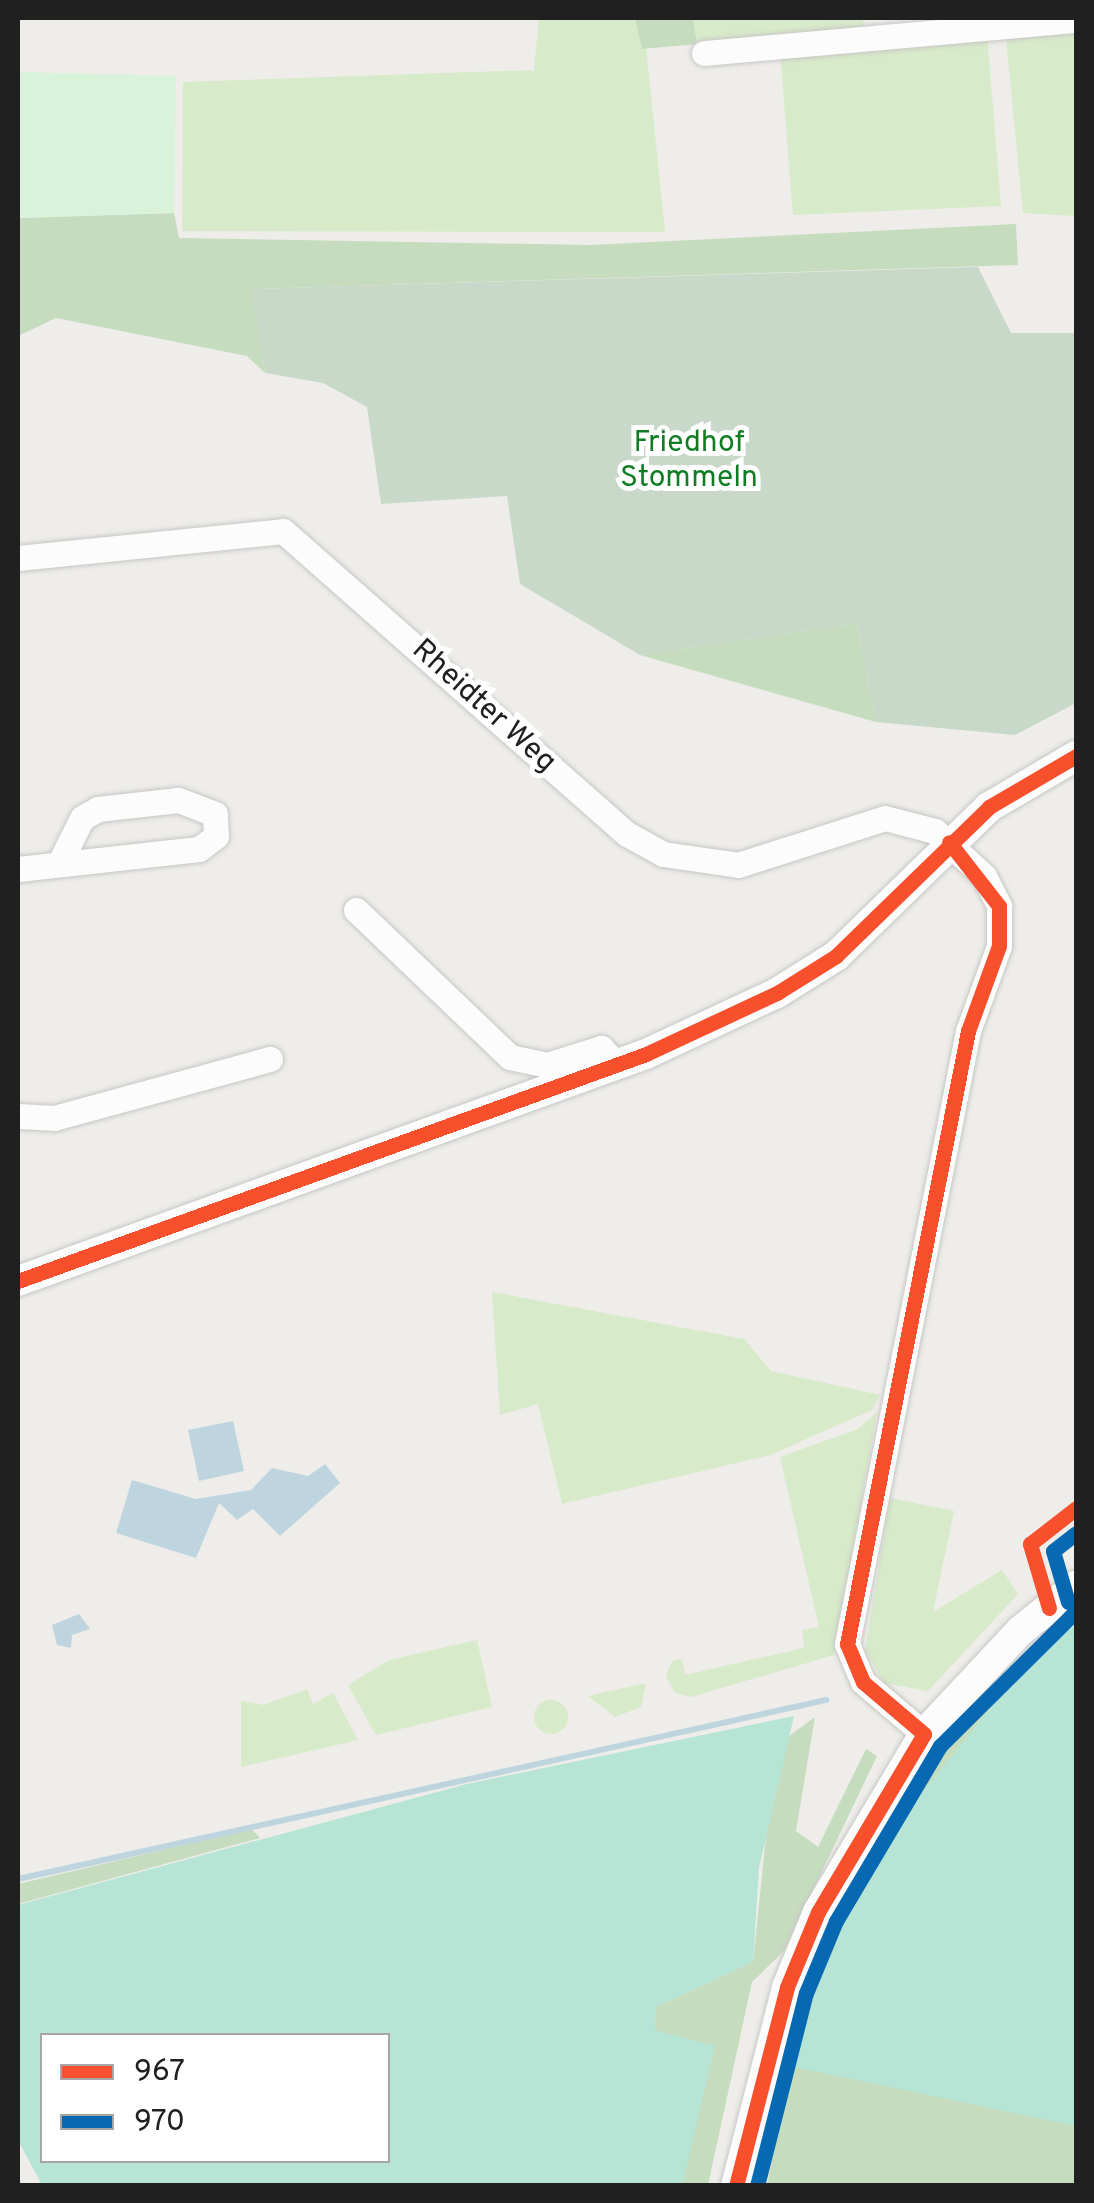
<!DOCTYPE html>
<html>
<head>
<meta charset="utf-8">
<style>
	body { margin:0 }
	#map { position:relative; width:1094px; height:2203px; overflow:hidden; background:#eeede9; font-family:Overpass,sans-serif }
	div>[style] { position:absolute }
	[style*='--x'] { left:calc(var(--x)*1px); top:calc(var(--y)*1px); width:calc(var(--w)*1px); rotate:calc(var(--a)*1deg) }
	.grass>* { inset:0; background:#d7eac9 }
	.round { border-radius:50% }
	.forest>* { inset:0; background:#c6dcbf }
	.cemetery>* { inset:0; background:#c8d9ca }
	.park>* { inset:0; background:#d9f3db }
	.pitch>* { inset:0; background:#b6e4d5 }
	.water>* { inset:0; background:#bed5e0 }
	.stream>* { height:6px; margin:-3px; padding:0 3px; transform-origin:3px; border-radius:3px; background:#bed5e0 }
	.roads { filter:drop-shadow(0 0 2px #c7c6c5) drop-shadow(0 0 2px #c7c6c5) }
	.minor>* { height:25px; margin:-12.5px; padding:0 12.5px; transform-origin:12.5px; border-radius:12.5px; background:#fcfcfc }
	.tertiary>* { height:30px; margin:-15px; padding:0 15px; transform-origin:15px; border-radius:15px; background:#fcfcfc }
	.bus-1>* { height:15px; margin:-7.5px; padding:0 7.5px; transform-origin:7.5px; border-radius:7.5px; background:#f8502d }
	.bus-2>* { height:15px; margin:-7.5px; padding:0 7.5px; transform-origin:7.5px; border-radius:7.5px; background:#0869b3 }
	span { translate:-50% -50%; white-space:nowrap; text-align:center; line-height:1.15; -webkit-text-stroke:10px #fff; paint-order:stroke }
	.park-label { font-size:30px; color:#107d24 }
	.street-label { font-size:30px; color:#202020 }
	.frame { position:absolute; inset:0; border:20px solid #202020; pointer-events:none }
	.legend { position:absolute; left:40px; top:2033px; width:350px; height:130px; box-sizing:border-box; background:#fff; border:2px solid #a6a6a6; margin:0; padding:12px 18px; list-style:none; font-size:30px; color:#202020 }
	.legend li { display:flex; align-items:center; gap:20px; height:50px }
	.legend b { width:50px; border:2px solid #a6a6a6 }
</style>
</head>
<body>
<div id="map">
	<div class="grass">
		<i style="clip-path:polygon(539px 18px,643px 18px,665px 232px,182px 231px,183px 82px,534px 70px)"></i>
		<i style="clip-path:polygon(693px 18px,863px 18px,864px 29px,697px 44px)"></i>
		<i style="clip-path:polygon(1076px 32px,1076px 216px,1023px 213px,1006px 38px)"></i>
		<i style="clip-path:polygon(987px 35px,1001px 206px,793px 215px,780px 52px)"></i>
		<i style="clip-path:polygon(492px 1292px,744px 1339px,771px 1371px,880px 1395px,872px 1410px,770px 1455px,562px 1504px,538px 1404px,500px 1415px)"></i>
		<i style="clip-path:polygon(877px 1412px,834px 1655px,691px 1697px,675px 1693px,666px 1676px,672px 1661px,682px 1659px,685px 1675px,804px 1648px,802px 1630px,819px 1627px,780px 1457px,858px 1429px)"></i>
		<i style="clip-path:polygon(890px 1498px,954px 1511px,933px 1612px,1002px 1570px,1018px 1594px,928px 1691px,884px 1683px,865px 1650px)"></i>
		<i style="clip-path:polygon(477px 1640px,492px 1707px,376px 1735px,348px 1685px,389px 1660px)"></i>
		<i style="clip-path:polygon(646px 1683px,641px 1707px,615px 1717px,588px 1696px)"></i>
		<i style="clip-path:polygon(307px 1689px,313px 1704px,333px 1693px,358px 1740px,241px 1767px,241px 1701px,263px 1705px)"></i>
		<i class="round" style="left:534px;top:1700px;width:34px;height:34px"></i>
	</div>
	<div class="forest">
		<i style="clip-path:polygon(635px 18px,693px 18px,697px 44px,642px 49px)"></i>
		<i style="clip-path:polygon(174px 213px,179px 238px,590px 245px,1016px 224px,1018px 265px,253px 289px,265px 373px,247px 356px,56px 318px,18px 336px,18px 218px)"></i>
		<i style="clip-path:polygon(857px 623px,876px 722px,640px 655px)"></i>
		<i style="clip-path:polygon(1035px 1653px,1056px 1656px,1076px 1965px,1076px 2185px,767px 2186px,804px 1990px,839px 1900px,895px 1802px,974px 1697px)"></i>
		<i style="clip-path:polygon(815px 1717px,796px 1831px,818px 1847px,866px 1749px,877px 1756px,784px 1951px,752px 1982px,708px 2185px,602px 2186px,656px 2007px,753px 1962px,768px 1817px,789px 1736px)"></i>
		<i style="clip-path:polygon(252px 1829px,260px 1838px,18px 1904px,18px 1884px)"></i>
	</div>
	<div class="cemetery">
		<i style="clip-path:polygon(978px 267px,1011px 333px,1076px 333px,1076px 703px,1015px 735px,876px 722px,857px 623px,640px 655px,520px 584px,507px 496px,381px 504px,367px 407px,323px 383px,265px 373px,252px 289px)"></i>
	</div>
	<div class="park">
		<i style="clip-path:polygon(18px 72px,176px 76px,174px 213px,18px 218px)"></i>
	</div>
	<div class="pitch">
		<i style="clip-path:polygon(1076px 1625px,1076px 2126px,785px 2065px,837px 1936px,897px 1824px,1035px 1653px)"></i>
		<i style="clip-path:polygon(evenodd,794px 1716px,759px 1868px,753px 1962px,656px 2007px,655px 2030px,715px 2046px,682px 2185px,42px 2185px,18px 2140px,18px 1905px,467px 1784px,794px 1716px,42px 2036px,388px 2036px,388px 2160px,42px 2160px,42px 2036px)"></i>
	</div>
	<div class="water">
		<i style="clip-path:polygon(233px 1421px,244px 1471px,199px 1481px,188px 1430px)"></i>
		<i style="clip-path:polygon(325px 1464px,340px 1483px,280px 1536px,253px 1509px,237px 1520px,219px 1503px,196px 1558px,116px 1533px,132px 1480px,196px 1499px,251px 1490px,272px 1468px,308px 1476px)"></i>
		<i style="clip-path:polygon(79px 1614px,90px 1629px,72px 1635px,71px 1648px,57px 1645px,52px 1625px)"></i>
	</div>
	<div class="stream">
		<i style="--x:18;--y:1879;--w:828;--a:-12.49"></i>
	</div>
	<div class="roads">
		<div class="minor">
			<i style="--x:704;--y:53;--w:373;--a:-5.1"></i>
			<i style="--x:18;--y:558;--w:266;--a:-5.8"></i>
			<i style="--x:283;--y:531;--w:458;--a:41.4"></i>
			<i style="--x:627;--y:834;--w:41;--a:29.1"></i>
			<i style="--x:663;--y:854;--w:76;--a:8.3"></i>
			<i style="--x:738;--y:865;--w:154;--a:-17.7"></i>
			<i style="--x:885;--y:818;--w:52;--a:14.6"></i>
			<i style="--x:935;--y:831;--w:67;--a:42.6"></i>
			<i style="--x:984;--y:876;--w:34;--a:63"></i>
			<i style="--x:999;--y:906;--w:40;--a:90"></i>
			<i style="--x:999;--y:946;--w:90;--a:110"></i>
			<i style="--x:968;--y:1031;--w:625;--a:101.17"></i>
			<i style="--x:847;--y:1644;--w:41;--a:67.2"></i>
			<i style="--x:863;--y:1682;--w:80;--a:40.4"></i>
			<i style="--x:18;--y:869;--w:182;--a:-6.3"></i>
			<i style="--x:199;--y:849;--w:21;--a:-37"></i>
			<i style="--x:216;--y:836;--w:22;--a:-93"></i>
			<i style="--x:215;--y:814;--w:40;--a:-159"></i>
			<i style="--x:178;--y:800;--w:81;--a:173.6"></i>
			<i style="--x:98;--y:809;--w:18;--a:151"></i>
			<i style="--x:82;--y:818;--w:51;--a:116.6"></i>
			<i style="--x:356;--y:910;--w:213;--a:43.7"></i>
			<i style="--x:510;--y:1057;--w:38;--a:12"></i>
			<i style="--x:547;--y:1065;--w:57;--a:-17.5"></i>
			<i style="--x:601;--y:1048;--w:23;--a:45"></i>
			<i style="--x:18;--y:1116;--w:36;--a:3"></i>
			<i style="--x:54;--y:1118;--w:224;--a:-15.3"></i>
		</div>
		<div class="tertiary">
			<i style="--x:18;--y:1281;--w:668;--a:-19.87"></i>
			<i style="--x:646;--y:1054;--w:145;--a:-25"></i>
			<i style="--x:777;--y:993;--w:70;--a:-32.1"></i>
			<i style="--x:836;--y:956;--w:214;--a:-44.2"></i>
			<i style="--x:989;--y:807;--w:101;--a:-30.4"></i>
			<i style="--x:736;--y:2186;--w:205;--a:-75.6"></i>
			<i style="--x:787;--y:1987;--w:81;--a:-67.5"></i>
			<i style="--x:818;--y:1912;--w:207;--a:-59.2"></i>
			<i style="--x:924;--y:1734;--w:141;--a:-47"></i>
			<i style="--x:1020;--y:1631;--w:72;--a:-38.8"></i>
		</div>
	</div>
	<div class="bus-1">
		<i style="--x:18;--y:1281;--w:668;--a:-19.87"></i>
		<i style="--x:646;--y:1054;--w:145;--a:-25"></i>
		<i style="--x:777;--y:993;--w:70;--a:-32.1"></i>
		<i style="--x:836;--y:956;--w:214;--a:-44.2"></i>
		<i style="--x:989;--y:807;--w:101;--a:-30.4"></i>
		<i style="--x:1049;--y:1608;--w:67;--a:-106.5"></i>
		<i style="--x:1030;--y:1544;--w:58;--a:-38"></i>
		<i style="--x:736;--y:2186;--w:205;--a:-75.6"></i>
		<i style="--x:787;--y:1987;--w:81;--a:-67.5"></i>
		<i style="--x:818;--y:1912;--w:207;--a:-59.2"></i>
		<i style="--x:924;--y:1734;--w:80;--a:-139.6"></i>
		<i style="--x:863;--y:1682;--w:41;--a:-112.8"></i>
		<i style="--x:847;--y:1644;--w:625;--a:-78.83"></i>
		<i style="--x:968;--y:1031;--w:90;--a:-70"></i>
		<i style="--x:999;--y:946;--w:40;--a:-90"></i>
		<i style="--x:999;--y:906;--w:81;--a:-128"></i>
	</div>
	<div class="bus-2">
		<i style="--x:1068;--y:1602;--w:53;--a:-106.4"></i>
		<i style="--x:1053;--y:1551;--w:29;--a:-38"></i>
		<i style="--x:757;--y:2186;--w:199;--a:-75.8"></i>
		<i style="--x:806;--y:1993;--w:78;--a:-67.4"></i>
		<i style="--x:836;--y:1921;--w:204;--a:-59.3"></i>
		<i style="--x:940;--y:1746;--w:192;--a:-44.8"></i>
	</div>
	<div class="park-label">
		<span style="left:689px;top:461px">Friedhof<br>Stommeln</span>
	</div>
	<div class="street-label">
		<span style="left:483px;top:707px;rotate:42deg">Rheidter Weg</span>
	</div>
	<div class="frame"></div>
	<ul class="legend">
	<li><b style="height:12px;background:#f8502d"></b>967</li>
	<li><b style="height:12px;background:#0869b3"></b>970</li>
	</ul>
</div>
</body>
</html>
